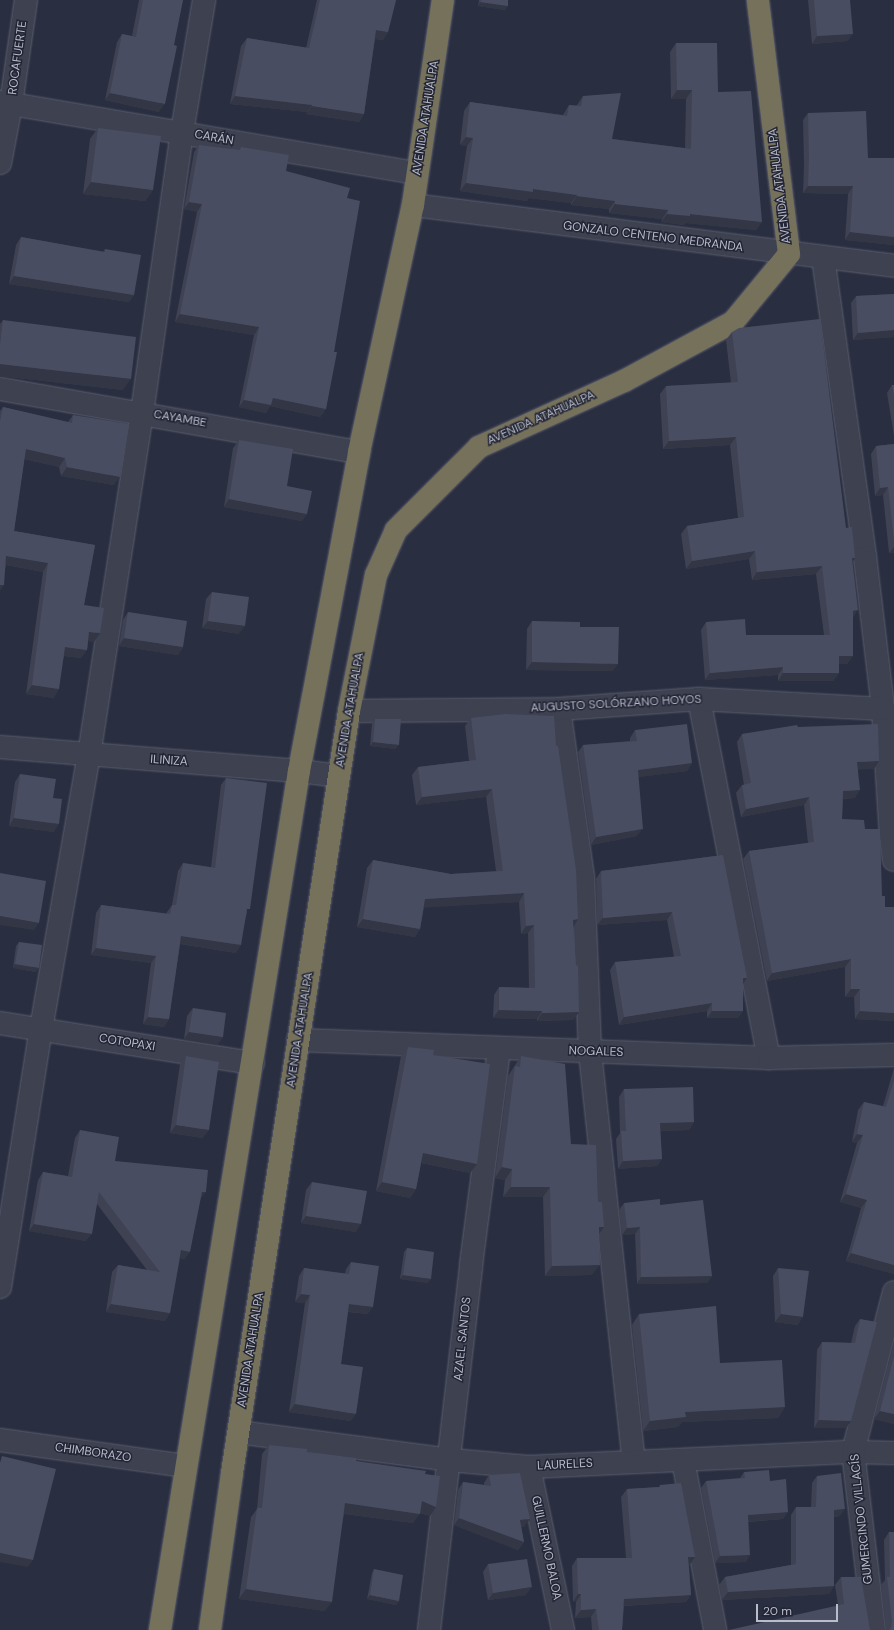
<!DOCTYPE html>
<html>
<head>
<meta charset="utf-8">
<style>
	body { margin:0 }
	#map { position:relative; width:894px; height:1630px; overflow:hidden; background:#292e40; font-family:"DM Sans",sans-serif }
	div>[style] { position:absolute }
	[style*='--x'] { left:calc(var(--x)*1px); top:calc(var(--y)*1px); width:calc(var(--w)*1px); rotate:calc(var(--a)*1deg) }
	.roads { filter:drop-shadow(0 0 1px #5b5e6d) drop-shadow(0 0 1px #5b5e6d) }
	.street>* { height:22px; margin:-11px; padding:0 11px; transform-origin:11px; border-radius:11px; background:#3d4150 }
	.highway>* { height:22px; margin:-11px; padding:0 11px; transform-origin:11px; border-radius:11px; background:#75715b }
	.wall>* { inset:0; background:#3f4253 }
	.shaded-wall>* { inset:0; background:#333644 }
	.building>* { inset:0; background:#494d61 }
	span { translate:-50% -50%; white-space:nowrap; text-align:center; line-height:1.15; -webkit-text-stroke:3px #222535; paint-order:stroke }
	.street-label { font-size:12px; color:#babcca }
	.scale { position:absolute; left:756px; top:1604px; width:82px; height:18px; box-sizing:border-box; border:2px solid #babcca; border-top:0; padding-left:5px; font-size:12px; line-height:14px; white-space:nowrap; color:#babcca; -webkit-text-stroke:3px #222535; paint-order:stroke }
</style>
</head>
<body>
<div id="map">
	<div class="roads">
		<div class="street">
			<i style="--x:0;--y:102;--w:423;--a:9.7"></i>
			<i style="--x:0;--y:163;--w:60;--a:-79.4"></i>
			<i style="--x:11;--y:104;--w:105;--a:-81.8"></i>
			<i style="--x:413;--y:205;--w:485;--a:7.2"></i>
			<i style="--x:823;--y:257;--w:303;--a:82"></i>
			<i style="--x:865;--y:557;--w:153;--a:83.2"></i>
			<i style="--x:883;--y:709;--w:127;--a:86.4"></i>
			<i style="--x:891;--y:836;--w:24;--a:83"></i>
			<i style="--x:0;--y:389;--w:364;--a:10"></i>
			<i style="--x:699;--y:699;--w:366;--a:79"></i>
			<i style="--x:559;--y:709;--w:170;--a:81.9"></i>
			<i style="--x:583;--y:877;--w:175;--a:87.7"></i>
			<i style="--x:590;--y:1052;--w:412;--a:83.9"></i>
			<i style="--x:349;--y:711;--w:210;--a:-0.5"></i>
			<i style="--x:559;--y:709;--w:140;--a:-4.1"></i>
			<i style="--x:699;--y:699;--w:184;--a:3.1"></i>
			<i style="--x:0;--y:747;--w:300;--a:4.6"></i>
			<i style="--x:299;--y:771;--w:40;--a:7.1"></i>
			<i style="--x:0;--y:1023;--w:256;--a:9"></i>
			<i style="--x:298;--y:1040;--w:471;--a:2.2"></i>
			<i style="--x:769;--y:1058;--w:125;--a:-1.4"></i>
			<i style="--x:0;--y:1287;--w:261;--a:-81"></i>
			<i style="--x:41;--y:1029;--w:278;--a:-80.1"></i>
			<i style="--x:89;--y:755;--w:346;--a:-81.2"></i>
			<i style="--x:142;--y:413;--w:284;--a:-81.9"></i>
			<i style="--x:182;--y:132;--w:134;--a:-80.5"></i>
			<i style="--x:238;--y:1432;--w:214;--a:7.5"></i>
			<i style="--x:450;--y:1460;--w:79;--a:5.1"></i>
			<i style="--x:529;--y:1467;--w:324;--a:-2.7"></i>
			<i style="--x:853;--y:1452;--w:41;--a:1.4"></i>
			<i style="--x:0;--y:1440;--w:188;--a:8"></i>
			<i style="--x:683;--y:1460;--w:173;--a:79.3"></i>
			<i style="--x:529;--y:1467;--w:167;--a:78.2"></i>
			<i style="--x:429;--y:1630;--w:367;--a:-83.4"></i>
			<i style="--x:471;--y:1265;--w:218;--a:-82.6"></i>
			<i style="--x:874;--y:1630;--w:179;--a:-96.7"></i>
			<i style="--x:853;--y:1452;--w:165;--a:-75.6"></i>
		</div>
		<div class="highway">
			<i style="--x:160;--y:1630;--w:870;--a:-80.81"></i>
			<i style="--x:299;--y:771;--w:325;--a:-79.3"></i>
			<i style="--x:359;--y:452;--w:253;--a:-77.7"></i>
			<i style="--x:413;--y:205;--w:207;--a:-81.7"></i>
			<i style="--x:210;--y:1630;--w:159;--a:-82"></i>
			<i style="--x:232;--y:1473;--w:771;--a:-81.27"></i>
			<i style="--x:349;--y:711;--w:139;--a:-78.8"></i>
			<i style="--x:376;--y:575;--w:49;--a:-66"></i>
			<i style="--x:396;--y:530;--w:117;--a:-45"></i>
			<i style="--x:479;--y:447;--w:159;--a:-24.5"></i>
			<i style="--x:624;--y:381;--w:124;--a:-28.4"></i>
			<i style="--x:733;--y:322;--w:88;--a:-50.5"></i>
			<i style="--x:789;--y:254;--w:256;--a:-97"></i>
		</div>
	</div>
	<div class="wall">
		<i style="clip-path:polygon(139px 0,183px 0,159px 112px,105px 100px,117px 42px,122px 34px,132px 36px)"></i>
		<i style="clip-path:polygon(317px 0,396px 0,388px 32px,383px 40px,375px 39px,364px 114px,359px 122px,306px 114px,307px 112px,230px 104px,241px 46px,247px 38px,306px 48px)"></i>
		<i style="clip-path:polygon(479px 0,508px 0,508px 6px,505px 10px,478px 6px)"></i>
		<i style="clip-path:polygon(808px 0,850px 0,848px 41px,812px 44px)"></i>
		<i style="clip-path:polygon(676px 43px,718px 92px,762px 222px,756px 230px,686px 223px,684px 225px,661px 222px,662px 219px,609px 213px,609px 209px,571px 205px,571px 203px,529px 198px,527px 201px,460px 191px,467px 146px,460px 145px,464px 111px,470px 102px,563px 115px,569px 105px,576px 106px,577px 105px,583px 96px,612px 139px,685px 148px,686px 99px,671px 99px,670px 52px)"></i>
		<i style="clip-path:polygon(808px 113px,868px 158px,894px 158px,894px 245px,845px 240px,848px 194px,803px 193px,804px 165px,803px 120px)"></i>
		<i style="clip-path:polygon(98px 128px,153px 190px,145px 201px,83px 194px,90px 139px)"></i>
		<i style="clip-path:polygon(199px 145px,239px 150px,241px 147px,286px 171px,347px 198px,334px 352px,326px 409px,320px 417px,270px 406px,266px 413px,239px 407px,254px 335px,175px 322px,197px 212px,184px 209px,194px 152px)"></i>
		<i style="clip-path:polygon(21px 237px,103px 252px,105px 249px,134px 295px,129px 302px,9px 284px,16px 245px)"></i>
		<i style="clip-path:polygon(894px 294px,894px 337px,853px 340px,851px 303px,856px 296px)"></i>
		<i style="clip-path:polygon(3px 320px,123px 390px,0 376px,0 324px)"></i>
		<i style="clip-path:polygon(732px 332px,846px 528px,855px 558px,852px 562px,853px 656px,847px 664px,839px 664px,839px 673px,833px 681px,778px 681px,778px 675px,705px 680px,701px 630px,706px 622px,746px 635px,824px 635px,816px 574px,752px 580px,749px 559px,686px 569px,681px 534px,687px 526px,738px 518px,730px 445px,663px 449px,660px 394px,666px 386px,731px 383px,726px 340px)"></i>
		<i style="clip-path:polygon(892px 385px,894px 385px,894px 436px,887px 393px)"></i>
		<i style="clip-path:polygon(3px 407px,68px 422px,73px 415px,114px 485px,61px 476px,59px 467px,24px 459px,14px 531px,95px 545px,84px 605px,100px 633px,94px 642px,88px 641px,87px 650px,81px 658px,64px 656px,54px 698px,26px 694px,43px 572px,6px 565px,0 591px,0 411px)"></i>
		<i style="clip-path:polygon(239px 440px,287px 486px,307px 514px,302px 521px,224px 507px,233px 448px)"></i>
		<i style="clip-path:polygon(894px 444px,894px 553px,889px 553px,883px 495px,875px 496px,871px 454px,876px 446px)"></i>
		<i style="clip-path:polygon(212px 592px,239px 634px,202px 628px,206px 599px)"></i>
		<i style="clip-path:polygon(128px 612px,183px 647px,178px 655px,119px 646px,123px 620px)"></i>
		<i style="clip-path:polygon(532px 621px,580px 627px,613px 671px,526px 670px,527px 629px)"></i>
		<i style="clip-path:polygon(471px 718px,556px 746px,578px 919px,573px 926px,579px 1012px,573px 1020px,537px 1021px,537px 1019px,493px 1018px,494px 995px,499px 987px,529px 988px,528px 933px,521px 934px,519px 902px,424px 907px,420px 929px,415px 937px,357px 927px,367px 868px,373px 860px,451px 874px,496px 871px,486px 797px,416px 805px,412px 775px,418px 767px,469px 761px,465px 726px)"></i>
		<i style="clip-path:polygon(375px 719px,396px 749px,370px 746px,372px 723px)"></i>
		<i style="clip-path:polygon(798px 727px,879px 761px,874px 769px,858px 769px,855px 798px,843px 799px,842px 819px,865px 829px,882px 896px,885px 907px,894px 907px,894px 1021px,855px 1019px,854px 997px,845px 997px,845px 967px,767px 981px,743px 859px,749px 851px,808px 843px,804px 805px,741px 817px,736px 793px,742px 785px,744px 785px,737px 742px,742px 734px)"></i>
		<i style="clip-path:polygon(635px 730px,692px 763px,687px 771px,638px 777px,637px 836px,591px 845px,578px 752px,583px 745px,630px 741px,630px 738px)"></i>
		<i style="clip-path:polygon(20px 774px,53px 798px,54px 832px,9px 826px,15px 782px)"></i>
		<i style="clip-path:polygon(226px 778px,247px 913px,236px 953px,180px 944px,169px 1019px,164px 1027px,143px 1024px,151px 963px,91px 955px,96px 913px,101px 905px,166px 914px,167px 912px,172px 905px,178px 871px,183px 863px,211px 867px,221px 785px)"></i>
		<i style="clip-path:polygon(723px 855px,747px 978px,743px 984px,743px 1011px,738px 1018px,707px 1018px,707px 1011px,619px 1025px,610px 970px,615px 962px,674px 957px,667px 920px,597px 925px,596px 879px,601px 871px)"></i>
		<i style="clip-path:polygon(19px 942px,36px 972px,13px 968px,16px 946px)"></i>
		<i style="clip-path:polygon(193px 1008px,223px 1037px,217px 1045px,184px 1039px,187px 1016px)"></i>
		<i style="clip-path:polygon(408px 1047px,433px 1055px,470px 1173px,421px 1163px,416px 1189px,410px 1198px,376px 1191px,401px 1056px)"></i>
		<i style="clip-path:polygon(186px 1056px,203px 1138px,170px 1133px,180px 1064px)"></i>
		<i style="clip-path:polygon(521px 1056px,571px 1144px,599px 1235px,592px 1275px,545px 1276px,543px 1197px,503px 1197px,505px 1180px,495px 1178px,508px 1076px)"></i>
		<i style="clip-path:polygon(894px 1068px,894px 1274px,846px 1261px,861px 1208px,840px 1202px,857px 1143px,852px 1142px,858px 1110px,864px 1102px,883px 1106px)"></i>
		<i style="clip-path:polygon(624px 1089px,694px 1122px,689px 1130px,660px 1131px,662px 1159px,657px 1166px,618px 1169px,616px 1139px,620px 1133px,619px 1097px)"></i>
		<i style="clip-path:polygon(80px 1130px,115px 1161px,200px 1200px,185px 1259px,180px 1258px,170px 1313px,165px 1321px,106px 1312px,112px 1272px,118px 1265px,147px 1270px,97px 1204px,86px 1241px,29px 1231px,38px 1180px,43px 1172px,68px 1176px,75px 1138px)"></i>
		<i style="clip-path:polygon(312px 1182px,356px 1232px,301px 1223px,306px 1190px)"></i>
		<i style="clip-path:polygon(624px 1203px,660px 1205px,712px 1276px,707px 1283px,637px 1284px,635px 1234px,622px 1235px,619px 1210px)"></i>
		<i style="clip-path:polygon(407px 1248px,428px 1283px,400px 1279px,404px 1252px)"></i>
		<i style="clip-path:polygon(351px 1262px,368px 1314px,348px 1312px,341px 1364px,351px 1421px,289px 1412px,305px 1303px,295px 1302px,299px 1276px,304px 1268px,345px 1274px,346px 1269px)"></i>
		<i style="clip-path:polygon(778px 1268px,798px 1325px,775px 1322px,773px 1276px)"></i>
		<i style="clip-path:polygon(639px 1314px,720px 1363px,785px 1407px,778px 1418px,682px 1422px,678px 1427px,643px 1431px,632px 1325px)"></i>
		<i style="clip-path:polygon(860px 1319px,851px 1421px,846px 1428px,814px 1428px,817px 1350px,822px 1342px,851px 1343px,855px 1326px)"></i>
		<i style="clip-path:polygon(894px 1342px,894px 1424px,874px 1419px)"></i>
		<i style="clip-path:polygon(269px 1445px,307px 1452px,425px 1474px,436px 1507px,430px 1516px,420px 1513px,413px 1523px,344px 1514px,325px 1611px,239px 1599px,251px 1517px,257px 1509px,262px 1454px)"></i>
		<i style="clip-path:polygon(744px 1472px,770px 1481px,788px 1512px,783px 1519px,748px 1522px,746px 1562px,715px 1563px,701px 1488px,706px 1481px,740px 1478px)"></i>
		<i style="clip-path:polygon(489px 1475px,524px 1527px,521px 1527px,524px 1542px,518px 1550px,454px 1525px,458px 1490px,463px 1482px,484px 1485px,484px 1483px)"></i>
		<i style="clip-path:polygon(817px 1476px,840px 1516px,834px 1517px,834px 1586px,829px 1594px,722px 1600px,719px 1585px,725px 1577px,791px 1565px,791px 1515px,796px 1507px,811px 1507px,812px 1483px)"></i>
		<i style="clip-path:polygon(660px 1485px,690px 1564px,689px 1565px,691px 1595px,686px 1602px,624px 1606px,622px 1630px,592px 1630px,591px 1617px,575px 1618px,576px 1602px,573px 1602px,572px 1566px,577px 1558px,626px 1558px,621px 1497px,627px 1489px,659px 1487px)"></i>
		<i style="clip-path:polygon(889px 1532px,894px 1630px,886px 1630px,881px 1585px,885px 1580px,884px 1540px)"></i>
		<i style="clip-path:polygon(488px 1564px,526px 1595px,488px 1600px,483px 1572px)"></i>
		<i style="clip-path:polygon(374px 1569px,399px 1601px,396px 1605px,367px 1599px,372px 1573px)"></i>
		<i style="clip-path:polygon(841px 1577px,869px 1630px,838px 1605px,835px 1585px)"></i>
	</div>
	<div class="shaded-wall">
		<i style="clip-path:polygon(480px 2px,508px 6px,505px 10px,478px 6px)"></i>
		<i style="clip-path:polygon(376px 30px,388px 32px,383px 40px,371px 38px)"></i>
		<i style="clip-path:polygon(853px 34px,848px 41px,812px 44px,817px 36px)"></i>
		<i style="clip-path:polygon(677px 90px,692px 90px,686px 99px,671px 99px)"></i>
		<i style="clip-path:polygon(110px 93px,165px 104px,159px 112px,105px 100px)"></i>
		<i style="clip-path:polygon(235px 96px,312px 105px,307px 112px,230px 104px)"></i>
		<i style="clip-path:polygon(312px 106px,364px 114px,359px 122px,306px 114px)"></i>
		<i style="clip-path:polygon(466px 137px,473px 138px,467px 146px,460px 145px)"></i>
		<i style="clip-path:polygon(91px 182px,153px 190px,145px 201px,83px 194px)"></i>
		<i style="clip-path:polygon(466px 183px,533px 189px,577px 195px,571px 203px,529px 198px,527px 201px,460px 191px)"></i>
		<i style="clip-path:polygon(808px 186px,853px 186px,848px 194px,803px 193px)"></i>
		<i style="clip-path:polygon(577px 196px,615px 201px,609px 209px,571px 205px)"></i>
		<i style="clip-path:polygon(189px 202px,202px 204px,197px 212px,184px 209px)"></i>
		<i style="clip-path:polygon(615px 204px,668px 210px,662px 219px,609px 213px)"></i>
		<i style="clip-path:polygon(667px 214px,690px 214px,762px 222px,756px 230px,686px 223px,684px 225px,661px 222px)"></i>
		<i style="clip-path:polygon(850px 232px,894px 237px,894px 245px,845px 240px)"></i>
		<i style="clip-path:polygon(14px 276px,134px 295px,129px 302px,9px 284px)"></i>
		<i style="clip-path:polygon(180px 314px,259px 327px,254px 335px,175px 322px)"></i>
		<i style="clip-path:polygon(894px 330px,894px 337px,853px 340px,858px 333px)"></i>
		<i style="clip-path:polygon(0 364px,131px 379px,123px 390px,0 376px)"></i>
		<i style="clip-path:polygon(273px 398px,326px 409px,320px 417px,270px 406px,266px 413px,239px 407px,244px 400px)"></i>
		<i style="clip-path:polygon(736px 437px,730px 445px,663px 449px,669px 441px)"></i>
		<i style="clip-path:polygon(26px 449px,65px 458px,59px 467px,20px 458px)"></i>
		<i style="clip-path:polygon(67px 467px,120px 477px,114px 485px,61px 476px)"></i>
		<i style="clip-path:polygon(888px 487px,883px 495px,875px 496px,880px 488px)"></i>
		<i style="clip-path:polygon(229px 499px,307px 514px,302px 521px,224px 507px)"></i>
		<i style="clip-path:polygon(894px 547px,894px 553px,889px 553px)"></i>
		<i style="clip-path:polygon(755px 551px,749px 559px,686px 569px,692px 561px)"></i>
		<i style="clip-path:polygon(6px 556px,48px 563px,43px 572px,1px 564px)"></i>
		<i style="clip-path:polygon(852px 558px,855px 558px,850px 566px)"></i>
		<i style="clip-path:polygon(822px 566px,816px 574px,752px 580px,757px 572px)"></i>
		<i style="clip-path:polygon(0 585px,4px 585px,0 591px)"></i>
		<i style="clip-path:polygon(858px 610px,853px 618px,853px 611px)"></i>
		<i style="clip-path:polygon(208px 621px,245px 626px,239px 634px,202px 628px)"></i>
		<i style="clip-path:polygon(89px 632px,100px 633px,94px 642px,83px 640px)"></i>
		<i style="clip-path:polygon(124px 638px,183px 647px,178px 655px,119px 646px)"></i>
		<i style="clip-path:polygon(65px 647px,87px 650px,81px 658px,59px 655px)"></i>
		<i style="clip-path:polygon(839px 656px,853px 656px,847px 664px,833px 664px)"></i>
		<i style="clip-path:polygon(532px 662px,618px 664px,613px 671px,526px 670px)"></i>
		<i style="clip-path:polygon(783px 667px,778px 675px,705px 680px,710px 673px)"></i>
		<i style="clip-path:polygon(783px 673px,839px 673px,833px 681px,778px 681px)"></i>
		<i style="clip-path:polygon(32px 685px,59px 689px,54px 698px,26px 694px)"></i>
		<i style="clip-path:polygon(373px 742px,399px 745px,396px 749px,370px 746px)"></i>
		<i style="clip-path:polygon(879px 761px,874px 769px,851px 770px,857px 762px)"></i>
		<i style="clip-path:polygon(692px 763px,687px 771px,632px 778px,638px 770px)"></i>
		<i style="clip-path:polygon(492px 789px,486px 797px,416px 805px,422px 797px)"></i>
		<i style="clip-path:polygon(860px 790px,855px 798px,837px 799px,843px 791px)"></i>
		<i style="clip-path:polygon(809px 797px,804px 805px,741px 817px,746px 809px)"></i>
		<i style="clip-path:polygon(14px 818px,59px 824px,54px 832px,9px 826px)"></i>
		<i style="clip-path:polygon(643px 829px,637px 836px,591px 845px,596px 837px)"></i>
		<i style="clip-path:polygon(524px 893px,519px 902px,420px 908px,425px 899px)"></i>
		<i style="clip-path:polygon(672px 912px,667px 920px,597px 925px,603px 918px)"></i>
		<i style="clip-path:polygon(0 916px,39px 923px,34px 930px,0 925px)"></i>
		<i style="clip-path:polygon(363px 919px,420px 929px,415px 937px,357px 927px)"></i>
		<i style="clip-path:polygon(578px 919px,573px 928px,573px 920px)"></i>
		<i style="clip-path:polygon(534px 925px,528px 933px,521px 934px,526px 926px)"></i>
		<i style="clip-path:polygon(181px 936px,241px 945px,236px 953px,176px 943px)"></i>
		<i style="clip-path:polygon(96px 948px,156px 956px,151px 963px,91px 955px)"></i>
		<i style="clip-path:polygon(851px 959px,845px 967px,767px 981px,772px 973px)"></i>
		<i style="clip-path:polygon(15px 964px,39px 968px,36px 972px,13px 968px)"></i>
		<i style="clip-path:polygon(743px 978px,747px 978px,742px 985px)"></i>
		<i style="clip-path:polygon(851px 989px,860px 989px,854px 997px,845px 997px)"></i>
		<i style="clip-path:polygon(712px 1003px,707px 1011px,619px 1025px,624px 1017px)"></i>
		<i style="clip-path:polygon(499px 1010px,542px 1011px,537px 1019px,493px 1018px)"></i>
		<i style="clip-path:polygon(712px 1011px,743px 1011px,738px 1018px,707px 1018px)"></i>
		<i style="clip-path:polygon(860px 1011px,894px 1013px,894px 1021px,855px 1019px)"></i>
		<i style="clip-path:polygon(579px 1012px,573px 1020px,537px 1021px,542px 1013px)"></i>
		<i style="clip-path:polygon(148px 1017px,169px 1019px,164px 1027px,143px 1024px)"></i>
		<i style="clip-path:polygon(189px 1032px,223px 1037px,217px 1045px,184px 1039px)"></i>
		<i style="clip-path:polygon(694px 1122px,689px 1130px,654px 1131px,660px 1123px)"></i>
		<i style="clip-path:polygon(176px 1125px,209px 1130px,203px 1138px,170px 1133px)"></i>
		<i style="clip-path:polygon(857px 1134px,863px 1135px,857px 1143px,852px 1142px)"></i>
		<i style="clip-path:polygon(423px 1153px,477px 1164px,470px 1173px,417px 1162px)"></i>
		<i style="clip-path:polygon(662px 1159px,657px 1166px,618px 1169px,623px 1161px)"></i>
		<i style="clip-path:polygon(502px 1167px,512px 1169px,505px 1180px,495px 1178px)"></i>
		<i style="clip-path:polygon(382px 1182px,416px 1189px,410px 1198px,376px 1191px)"></i>
		<i style="clip-path:polygon(511px 1187px,550px 1187px,543px 1197px,503px 1197px)"></i>
		<i style="clip-path:polygon(202px 1192px,206px 1192px,200px 1200px)"></i>
		<i style="clip-path:polygon(846px 1194px,867px 1200px,861px 1208px,840px 1202px)"></i>
		<i style="clip-path:polygon(306px 1216px,361px 1224px,356px 1232px,301px 1223px)"></i>
		<i style="clip-path:polygon(34px 1224px,92px 1234px,86px 1241px,29px 1231px)"></i>
		<i style="clip-path:polygon(599px 1227px,604px 1227px,597px 1237px)"></i>
		<i style="clip-path:polygon(640px 1227px,635px 1234px,622px 1235px,627px 1228px)"></i>
		<i style="clip-path:polygon(181px 1250px,190px 1252px,185px 1259px,176px 1257px)"></i>
		<i style="clip-path:polygon(851px 1253px,894px 1265px,894px 1274px,846px 1261px)"></i>
		<i style="clip-path:polygon(600px 1265px,592px 1275px,545px 1276px,552px 1266px)"></i>
		<i style="clip-path:polygon(403px 1275px,431px 1279px,428px 1283px,400px 1279px)"></i>
		<i style="clip-path:polygon(712px 1276px,707px 1283px,637px 1284px,641px 1277px)"></i>
		<i style="clip-path:polygon(301px 1294px,310px 1295px,305px 1303px,295px 1302px)"></i>
		<i style="clip-path:polygon(111px 1304px,170px 1313px,165px 1321px,106px 1312px)"></i>
		<i style="clip-path:polygon(349px 1304px,373px 1307px,368px 1314px,344px 1311px)"></i>
		<i style="clip-path:polygon(781px 1314px,803px 1317px,798px 1325px,775px 1322px)"></i>
		<i style="clip-path:polygon(295px 1404px,356px 1414px,351px 1421px,289px 1412px)"></i>
		<i style="clip-path:polygon(785px 1407px,778px 1418px,682px 1422px,678px 1427px,643px 1431px,650px 1421px,685px 1412px)"></i>
		<i style="clip-path:polygon(880px 1411px,894px 1414px,894px 1424px,874px 1419px)"></i>
		<i style="clip-path:polygon(819px 1420px,851px 1421px,846px 1428px,814px 1428px)"></i>
		<i style="clip-path:polygon(422px 1501px,436px 1507px,430px 1516px,415px 1511px)"></i>
		<i style="clip-path:polygon(345px 1503px,420px 1514px,413px 1523px,338px 1513px)"></i>
		<i style="clip-path:polygon(845px 1509px,840px 1516px,829px 1517px,834px 1510px)"></i>
		<i style="clip-path:polygon(788px 1512px,783px 1519px,743px 1522px,748px 1515px)"></i>
		<i style="clip-path:polygon(459px 1518px,524px 1542px,518px 1550px,454px 1525px)"></i>
		<i style="clip-path:polygon(530px 1519px,524px 1527px,515px 1528px,520px 1520px)"></i>
		<i style="clip-path:polygon(0 1553px,33px 1560px,28px 1567px,0 1562px)"></i>
		<i style="clip-path:polygon(750px 1555px,746px 1562px,715px 1563px,720px 1556px)"></i>
		<i style="clip-path:polygon(688px 1557px,695px 1557px,690px 1564px,683px 1565px)"></i>
		<i style="clip-path:polygon(834px 1586px,829px 1594px,722px 1600px,728px 1592px)"></i>
		<i style="clip-path:polygon(532px 1587px,526px 1595px,488px 1600px,493px 1593px)"></i>
		<i style="clip-path:polygon(246px 1589px,332px 1602px,325px 1611px,239px 1599px)"></i>
		<i style="clip-path:polygon(578px 1594px,581px 1594px,576px 1602px,573px 1602px)"></i>
		<i style="clip-path:polygon(370px 1595px,399px 1601px,396px 1605px,367px 1599px)"></i>
		<i style="clip-path:polygon(691px 1595px,686px 1602px,619px 1606px,624px 1599px)"></i>
		<i style="clip-path:polygon(596px 1609px,591px 1617px,575px 1618px,581px 1610px)"></i>
	</div>
	<div class="building">
		<i style="clip-path:polygon(143px 0,183px 0,174px 45px,177px 46px,165px 104px,110px 93px,122px 34px,136px 37px)"></i>
		<i style="clip-path:polygon(320px 0,396px 0,388px 32px,376px 30px,364px 114px,312px 106px,312px 105px,235px 96px,247px 38px,309px 48px)"></i>
		<i style="clip-path:polygon(481px 0,508px 0,508px 6px,480px 2px)"></i>
		<i style="clip-path:polygon(814px 0,850px 0,853px 34px,817px 36px)"></i>
		<i style="clip-path:polygon(676px 43px,717px 43px,718px 92px,751px 91px,762px 222px,690px 214px,690px 216px,667px 214px,668px 210px,615px 204px,615px 201px,577px 196px,577px 195px,533px 189px,533px 192px,466px 183px,473px 138px,466px 137px,470px 102px,567px 116px,569px 105px,581px 106px,583px 96px,621px 93px,612px 139px,691px 149px,692px 90px,677px 90px)"></i>
		<i style="clip-path:polygon(866px 111px,868px 158px,894px 158px,894px 237px,850px 232px,853px 186px,808px 186px,809px 158px,808px 113px)"></i>
		<i style="clip-path:polygon(98px 128px,161px 136px,153px 190px,91px 182px)"></i>
		<i style="clip-path:polygon(199px 145px,240px 150px,241px 147px,289px 155px,286px 171px,350px 188px,347px 198px,360px 201px,334px 352px,337px 352px,326px 409px,273px 398px,271px 405px,244px 400px,259px 327px,180px 314px,202px 204px,189px 202px)"></i>
		<i style="clip-path:polygon(21px 237px,105px 252px,105px 249px,141px 255px,134px 295px,14px 276px)"></i>
		<i style="clip-path:polygon(894px 294px,894px 330px,858px 333px,856px 296px)"></i>
		<i style="clip-path:polygon(820px 319px,846px 528px,852px 527px,855px 558px,852px 558px,858px 610px,853px 611px,853px 656px,839px 656px,839px 673px,783px 673px,783px 667px,710px 673px,706px 622px,745px 619px,746px 635px,830px 635px,822px 566px,757px 572px,755px 551px,692px 561px,687px 526px,744px 517px,736px 437px,669px 441px,666px 386px,738px 382px,732px 332px,739px 328px)"></i>
		<i style="clip-path:polygon(3px 320px,136px 337px,131px 379px,0 364px,0 345px)"></i>
		<i style="clip-path:polygon(892px 385px,894px 385px,894px 396px)"></i>
		<i style="clip-path:polygon(3px 407px,72px 423px,73px 415px,129px 424px,120px 477px,67px 467px,65px 458px,26px 449px,14px 531px,95px 545px,84px 605px,104px 608px,100px 633px,89px 632px,87px 650px,65px 647px,59px 689px,32px 685px,48px 563px,6px 556px,4px 585px,0 585px,0 421px)"></i>
		<i style="clip-path:polygon(239px 440px,293px 449px,287px 486px,312px 491px,307px 514px,229px 499px)"></i>
		<i style="clip-path:polygon(894px 444px,894px 541px,888px 487px,880px 488px,876px 446px)"></i>
		<i style="clip-path:polygon(212px 592px,249px 597px,245px 626px,208px 621px)"></i>
		<i style="clip-path:polygon(128px 612px,187px 621px,183px 647px,124px 638px)"></i>
		<i style="clip-path:polygon(532px 621px,580px 622px,580px 627px,619px 627px,618px 664px,532px 662px)"></i>
		<i style="clip-path:polygon(505px 714px,554px 716px,556px 746px,558px 746px,576px 870px,578px 919px,573px 920px,576px 966px,578px 965px,579px 1012px,542px 1013px,542px 1011px,499px 1010px,499px 987px,535px 988px,534px 925px,526px 926px,524px 893px,425px 899px,420px 929px,363px 919px,373px 860px,451px 874px,503px 871px,492px 789px,422px 797px,418px 767px,476px 760px,471px 718px)"></i>
		<i style="clip-path:polygon(375px 719px,401px 719px,399px 745px,373px 742px)"></i>
		<i style="clip-path:polygon(687px 724px,692px 763px,638px 770px,643px 829px,596px 837px,583px 745px,637px 741px,635px 730px)"></i>
		<i style="clip-path:polygon(878px 724px,879px 761px,857px 762px,860px 790px,843px 791px,842px 819px,864px 820px,865px 829px,880px 829px,882px 896px,885px 896px,885px 907px,894px 907px,894px 1013px,860px 1011px,860px 989px,851px 989px,851px 959px,772px 973px,749px 851px,814px 842px,809px 797px,746px 809px,742px 785px,751px 783px,742px 734px,797px 725px,798px 727px)"></i>
		<i style="clip-path:polygon(20px 774px,56px 779px,53px 798px,62px 799px,59px 824px,14px 818px)"></i>
		<i style="clip-path:polygon(226px 778px,267px 783px,250px 909px,247px 909px,241px 945px,181px 936px,169px 1019px,148px 1017px,156px 956px,96px 948px,101px 905px,170px 914px,172px 905px,176px 905px,183px 863px,215px 868px)"></i>
		<i style="clip-path:polygon(723px 855px,747px 978px,743px 978px,743px 1011px,712px 1011px,712px 1003px,624px 1017px,615px 962px,681px 956px,672px 912px,603px 918px,601px 871px)"></i>
		<i style="clip-path:polygon(0 873px,46px 881px,39px 923px,0 916px)"></i>
		<i style="clip-path:polygon(19px 942px,42px 945px,39px 968px,15px 964px)"></i>
		<i style="clip-path:polygon(193px 1008px,226px 1013px,223px 1037px,189px 1032px)"></i>
		<i style="clip-path:polygon(408px 1047px,434px 1050px,433px 1055px,490px 1064px,477px 1164px,423px 1153px,416px 1189px,382px 1182px)"></i>
		<i style="clip-path:polygon(186px 1056px,219px 1062px,209px 1130px,176px 1125px)"></i>
		<i style="clip-path:polygon(521px 1056px,565px 1064px,571px 1144px,596px 1145px,598px 1202px,602px 1202px,604px 1227px,599px 1227px,600px 1265px,552px 1266px,550px 1187px,511px 1187px,512px 1169px,502px 1167px,515px 1066px,520px 1067px)"></i>
		<i style="clip-path:polygon(894px 1080px,894px 1265px,851px 1253px,867px 1200px,846px 1194px,863px 1135px,857px 1134px,864px 1102px,886px 1107px)"></i>
		<i style="clip-path:polygon(693px 1087px,694px 1122px,660px 1123px,662px 1159px,623px 1161px,621px 1131px,626px 1131px,624px 1089px)"></i>
		<i style="clip-path:polygon(80px 1130px,119px 1137px,115px 1161px,208px 1170px,206px 1192px,202px 1192px,190px 1252px,181px 1250px,170px 1313px,111px 1304px,118px 1265px,160px 1272px,99px 1192px,92px 1234px,34px 1224px,43px 1172px,72px 1177px)"></i>
		<i style="clip-path:polygon(312px 1182px,367px 1191px,361px 1224px,306px 1216px)"></i>
		<i style="clip-path:polygon(660px 1199px,660px 1205px,703px 1200px,712px 1276px,641px 1277px,640px 1227px,627px 1228px,624px 1203px)"></i>
		<i style="clip-path:polygon(407px 1248px,434px 1252px,431px 1279px,403px 1275px)"></i>
		<i style="clip-path:polygon(351px 1262px,379px 1266px,373px 1307px,349px 1304px,341px 1364px,363px 1367px,356px 1414px,295px 1404px,310px 1295px,301px 1294px,304px 1268px,349px 1274px)"></i>
		<i style="clip-path:polygon(778px 1268px,809px 1271px,803px 1317px,781px 1314px)"></i>
		<i style="clip-path:polygon(716px 1306px,720px 1363px,782px 1360px,785px 1407px,685px 1412px,686px 1417px,650px 1421px,639px 1314px)"></i>
		<i style="clip-path:polygon(860px 1319px,877px 1322px,851px 1421px,819px 1420px,822px 1342px,855px 1343px)"></i>
		<i style="clip-path:polygon(894px 1356px,894px 1414px,880px 1411px)"></i>
		<i style="clip-path:polygon(269px 1445px,307px 1449px,307px 1452px,356px 1458px,356px 1461px,426px 1471px,425px 1474px,440px 1476px,436px 1507px,422px 1501px,420px 1514px,345px 1503px,332px 1602px,246px 1589px,257px 1508px,262px 1508px)"></i>
		<i style="clip-path:polygon(2px 1456px,56px 1469px,33px 1560px,0 1553px,0 1463px)"></i>
		<i style="clip-path:polygon(769px 1470px,770px 1481px,786px 1479px,788px 1512px,748px 1515px,750px 1555px,720px 1556px,706px 1481px,745px 1478px,744px 1472px)"></i>
		<i style="clip-path:polygon(520px 1473px,530px 1519px,520px 1520px,524px 1542px,459px 1518px,463px 1482px,491px 1486px,489px 1475px)"></i>
		<i style="clip-path:polygon(841px 1473px,845px 1509px,834px 1510px,834px 1586px,728px 1592px,725px 1577px,796px 1564px,796px 1507px,816px 1507px,817px 1476px)"></i>
		<i style="clip-path:polygon(681px 1483px,695px 1557px,688px 1557px,691px 1595px,624px 1599px,622px 1630px,599px 1630px,596px 1609px,581px 1610px,581px 1594px,578px 1594px,577px 1558px,632px 1558px,627px 1489px,660px 1487px,660px 1485px)"></i>
		<i style="clip-path:polygon(889px 1532px,894px 1532px,894px 1630px,889px 1630px,891px 1628px,892px 1621px,887px 1577px,890px 1577px)"></i>
		<i style="clip-path:polygon(527px 1559px,532px 1587px,493px 1593px,488px 1564px)"></i>
		<i style="clip-path:polygon(374px 1569px,403px 1575px,399px 1601px,370px 1595px)"></i>
		<i style="clip-path:polygon(841px 1577px,861px 1577px,870px 1630px,729px 1630px,844px 1604px)"></i>
	</div>
	<div class="street-label">
		<span style="left:18px;top:58px;rotate:-82deg">ROCAFUERTE</span>
		<span style="left:426px;top:118px;rotate:-81deg">AVENIDA ATAHUALPA</span>
		<span style="left:214px;top:138px;rotate:10deg">CARÁN</span>
		<span style="left:780px;top:186px;rotate:-97deg">AVENIDA ATAHUALPA</span>
		<span style="left:653px;top:237px;rotate:7deg">GONZALO CENTENO MEDRANDA</span>
		<span style="left:541px;top:418px;rotate:-24deg">AVENIDA ATAHUALPA</span>
		<span style="left:180px;top:419px;rotate:10deg">CAYAMBE</span>
		<span style="left:616px;top:704px;rotate:-3deg">AUGUSTO SOLÓRZANO HOYOS</span>
		<span style="left:350px;top:710px;rotate:-80deg">AVENIDA ATAHUALPA</span>
		<span style="left:169px;top:761px;rotate:4deg">ILINIZA</span>
		<span style="left:300px;top:1030px;rotate:-81deg">AVENIDA ATAHUALPA</span>
		<span style="left:127px;top:1043px;rotate:9deg">COTOPAXI</span>
		<span style="left:596px;top:1052px;rotate:2deg">NOGALES</span>
		<span style="left:463px;top:1339px;rotate:-84deg">AZAEL SANTOS</span>
		<span style="left:251px;top:1350px;rotate:-81deg">AVENIDA ATAHUALPA</span>
		<span style="left:93px;top:1453px;rotate:8deg">CHIMBORAZO</span>
		<span style="left:565px;top:1465px;rotate:-3deg">LAURELES</span>
		<span style="left:862px;top:1519px;rotate:-96deg">GUMERCINDO VILLACÍS</span>
		<span style="left:546px;top:1548px;rotate:78deg">GUILLERMO BALOA</span>
	</div>
	<div class="scale">20 m</div>
</div>
</body>
</html>
